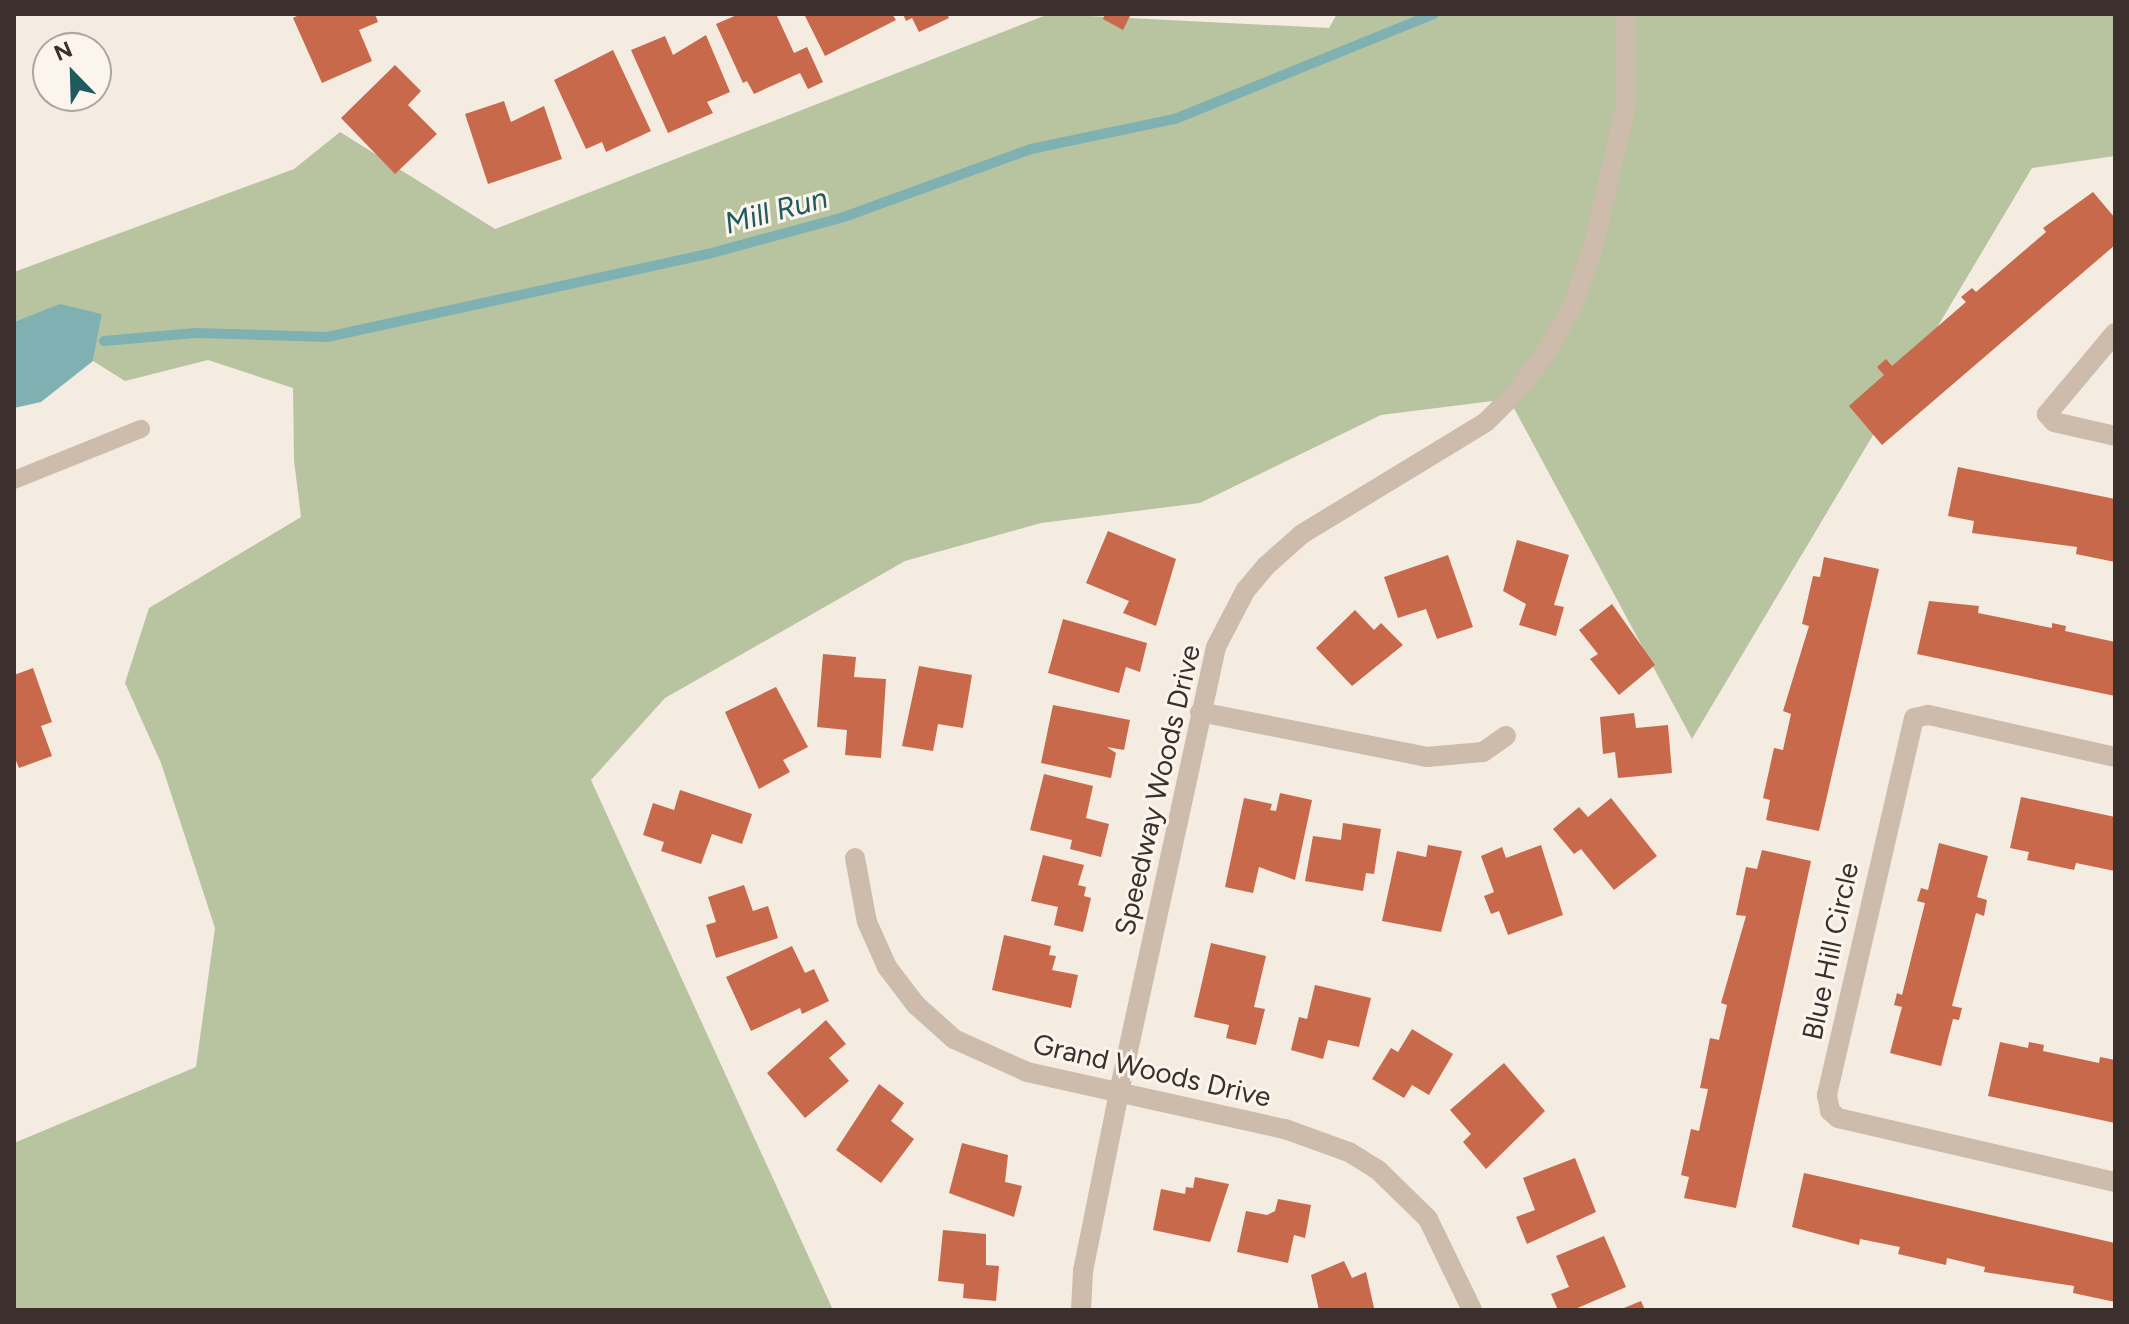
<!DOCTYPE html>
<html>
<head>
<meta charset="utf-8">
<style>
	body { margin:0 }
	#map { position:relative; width:2129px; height:1324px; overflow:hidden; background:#f4ebe1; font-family:Figtree,sans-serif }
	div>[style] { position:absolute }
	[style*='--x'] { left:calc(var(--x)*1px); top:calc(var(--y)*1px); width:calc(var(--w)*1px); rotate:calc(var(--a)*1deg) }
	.green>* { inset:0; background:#b8c4a0 }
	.water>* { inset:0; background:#7fb0b2 }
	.stream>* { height:10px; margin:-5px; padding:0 5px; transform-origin:5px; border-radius:5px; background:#7fb0b2 }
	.building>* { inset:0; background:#c8694b }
	.service>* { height:18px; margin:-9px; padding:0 9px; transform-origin:9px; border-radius:9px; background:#cdbbac }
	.minor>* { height:20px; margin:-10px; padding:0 10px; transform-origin:10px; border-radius:10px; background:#cdbbac }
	span { translate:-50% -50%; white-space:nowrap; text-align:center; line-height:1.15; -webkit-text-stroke:6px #fbf5ee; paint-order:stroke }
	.street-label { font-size:28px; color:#3b302b }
	.water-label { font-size:30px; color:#1f5a5e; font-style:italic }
	.frame { position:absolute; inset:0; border:16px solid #3b302b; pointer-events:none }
	.north { position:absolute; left:32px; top:32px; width:80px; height:80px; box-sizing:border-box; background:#fbf5ee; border:2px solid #aea6a0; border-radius:50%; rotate:337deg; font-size:22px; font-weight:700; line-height:32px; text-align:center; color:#3b302b }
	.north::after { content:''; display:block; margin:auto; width:28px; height:36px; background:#1f5a5e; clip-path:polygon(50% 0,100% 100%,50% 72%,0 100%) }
</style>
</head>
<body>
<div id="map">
	<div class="green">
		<i style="clip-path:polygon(1049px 14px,1329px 28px,1337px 14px,2115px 14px,2115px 156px,2032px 168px,1692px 739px,1509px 399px,1381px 415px,1200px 503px,1041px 523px,905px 561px,665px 698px,591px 780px,833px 1310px,14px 1310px,14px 1143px,196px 1067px,215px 928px,161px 763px,125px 683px,149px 608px,301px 517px,294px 460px,293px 388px,208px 360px,125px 381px,93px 361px,102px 314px,60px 305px,14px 322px,14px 272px,294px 169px,340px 132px,495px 229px)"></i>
	</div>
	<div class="water">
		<i style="clip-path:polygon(60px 304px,102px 314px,93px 361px,41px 402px,14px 408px,14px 322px)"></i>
	</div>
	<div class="stream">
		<i style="--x:104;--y:341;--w:92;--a:-5"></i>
		<i style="--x:196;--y:333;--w:131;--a:1.7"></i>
		<i style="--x:327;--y:337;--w:390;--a:-12.3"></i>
		<i style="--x:708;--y:254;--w:141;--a:-15.2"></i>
		<i style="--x:844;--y:217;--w:199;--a:-20"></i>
		<i style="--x:1031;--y:149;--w:147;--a:-11.8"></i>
		<i style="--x:1175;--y:119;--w:279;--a:-22.1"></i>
	</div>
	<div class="building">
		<i style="clip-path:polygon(301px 14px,375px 14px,378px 22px,359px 30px,372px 61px,322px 83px,293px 18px)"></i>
		<i style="clip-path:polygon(739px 14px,777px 16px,794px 53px,807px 47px,823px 82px,808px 89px,800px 73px,754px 94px,747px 81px,743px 83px,716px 24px)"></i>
		<i style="clip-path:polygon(804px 14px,892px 14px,896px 20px,825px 56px)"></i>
		<i style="clip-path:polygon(903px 14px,947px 14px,949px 18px,919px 32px,912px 18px,906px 21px)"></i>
		<i style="clip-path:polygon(1105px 14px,1131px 14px,1123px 30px,1103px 19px)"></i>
		<i style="clip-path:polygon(706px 35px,730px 92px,707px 102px,713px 113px,668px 133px,631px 50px,665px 36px,673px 55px)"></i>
		<i style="clip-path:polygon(613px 50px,651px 131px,606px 152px,602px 142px,586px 149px,554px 80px)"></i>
		<i style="clip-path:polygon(395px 65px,421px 91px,408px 105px,437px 134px,395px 174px,341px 118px)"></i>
		<i style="clip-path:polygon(504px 101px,511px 122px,544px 106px,562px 159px,488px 184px,465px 114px)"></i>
		<i style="clip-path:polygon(2093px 192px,2115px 218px,2115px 245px,1882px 445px,1849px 406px,1884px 375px,1877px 367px,1886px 359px,1892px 366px,1966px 302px,1961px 297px,1972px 288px,1976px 292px,2046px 232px,2043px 228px)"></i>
		<i style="clip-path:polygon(1958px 467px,2115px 499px,2115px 562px,2076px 554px,2077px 547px,1972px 533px,1974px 521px,1948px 516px)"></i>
		<i style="clip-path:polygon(1108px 531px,1176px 559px,1156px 626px,1123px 613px,1129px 601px,1086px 583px)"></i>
		<i style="clip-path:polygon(1517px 540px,1569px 555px,1554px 605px,1564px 607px,1556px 636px,1519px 625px,1526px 604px,1503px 591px)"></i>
		<i style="clip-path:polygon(1448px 555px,1473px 627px,1437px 639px,1426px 609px,1398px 618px,1384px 577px)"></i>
		<i style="clip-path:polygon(1824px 557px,1879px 569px,1819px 831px,1766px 820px,1770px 800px,1763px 798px,1774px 748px,1783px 750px,1791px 714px,1783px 711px,1809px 626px,1802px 624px,1813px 576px,1820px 577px)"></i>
		<i style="clip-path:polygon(1929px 601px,1979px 606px,1978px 613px,2052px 628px,2052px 623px,2066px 626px,2065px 631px,2115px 642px,2115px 696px,1917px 654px)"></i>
		<i style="clip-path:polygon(1612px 604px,1655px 665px,1619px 695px,1590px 659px,1598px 654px,1579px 630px)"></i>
		<i style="clip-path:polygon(1355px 610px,1374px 630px,1381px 623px,1403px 645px,1352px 686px,1316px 648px)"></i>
		<i style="clip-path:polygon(1063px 619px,1147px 643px,1140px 672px,1126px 667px,1119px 693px,1048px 673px)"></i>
		<i style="clip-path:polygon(823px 654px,856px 657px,854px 677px,886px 679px,881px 758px,845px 755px,847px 730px,817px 727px)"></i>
		<i style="clip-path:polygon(919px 666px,972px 675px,963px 728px,938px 724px,933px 751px,902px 746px)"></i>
		<i style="clip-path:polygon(33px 668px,52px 722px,41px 726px,52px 756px,19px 768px,14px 756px,14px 675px)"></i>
		<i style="clip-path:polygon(776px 687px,808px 747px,783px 760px,790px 772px,759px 789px,725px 712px)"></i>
		<i style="clip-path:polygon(1053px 705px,1130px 720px,1124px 750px,1107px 747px,1116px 753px,1111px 778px,1041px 763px)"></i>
		<i style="clip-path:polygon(1634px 713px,1636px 728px,1668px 725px,1672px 773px,1618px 778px,1615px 752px,1603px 754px,1600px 717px)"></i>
		<i style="clip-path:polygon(1044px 774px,1093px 786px,1086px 818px,1109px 824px,1101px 857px,1070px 849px,1072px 840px,1030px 830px)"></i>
		<i style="clip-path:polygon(680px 790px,752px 814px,742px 844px,712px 834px,701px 864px,661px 851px,664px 842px,643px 835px,653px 803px,674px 810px)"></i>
		<i style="clip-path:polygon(1280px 793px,1312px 800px,1295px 880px,1259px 867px,1253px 893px,1225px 887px,1244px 798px,1272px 804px,1270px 810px,1276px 811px)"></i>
		<i style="clip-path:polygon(2021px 797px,2115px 817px,2115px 871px,2076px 863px,2074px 870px,2027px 860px,2029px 852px,2010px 848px)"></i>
		<i style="clip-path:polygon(1611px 798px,1657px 856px,1614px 890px,1581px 849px,1574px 854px,1553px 829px,1579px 807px,1588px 817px)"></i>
		<i style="clip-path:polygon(1343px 823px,1381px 829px,1374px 874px,1366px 873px,1363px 891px,1305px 881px,1313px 836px,1341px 840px)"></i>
		<i style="clip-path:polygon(1939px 843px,1988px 856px,1977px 897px,1987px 900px,1984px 916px,1976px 913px,1952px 1006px,1962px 1008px,1959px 1020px,1953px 1019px,1941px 1066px,1890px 1053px,1902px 1007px,1894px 1005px,1897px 993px,1902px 995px,1925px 903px,1917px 901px,1921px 888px,1928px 890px)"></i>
		<i style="clip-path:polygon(1428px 845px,1462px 851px,1441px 932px,1382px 921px,1397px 851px,1426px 857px)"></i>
		<i style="clip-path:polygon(1541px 845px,1563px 915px,1508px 935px,1499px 911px,1491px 914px,1484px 896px,1494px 892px,1481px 856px,1502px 847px,1506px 858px)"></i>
		<i style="clip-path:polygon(1762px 850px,1811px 861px,1736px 1208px,1684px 1198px,1689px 1177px,1681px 1175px,1691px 1129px,1699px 1131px,1708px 1089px,1700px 1088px,1710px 1038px,1719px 1040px,1727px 1005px,1721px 1003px,1746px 916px,1736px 915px,1746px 867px,1757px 869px)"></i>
		<i style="clip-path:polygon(1043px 855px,1084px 865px,1078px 885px,1086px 887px,1084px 896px,1091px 898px,1083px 932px,1054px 925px,1058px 907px,1031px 901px)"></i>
		<i style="clip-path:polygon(744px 885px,753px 911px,768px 906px,778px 938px,716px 958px,706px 925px,716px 922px,708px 897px)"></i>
		<i style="clip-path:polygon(1004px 935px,1051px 946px,1049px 955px,1056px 956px,1052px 970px,1078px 975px,1071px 1008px,992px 990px)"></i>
		<i style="clip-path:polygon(1211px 943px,1266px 956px,1254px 1007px,1265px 1009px,1256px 1045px,1226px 1038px,1229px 1025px,1194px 1017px)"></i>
		<i style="clip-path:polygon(792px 946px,805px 973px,814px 969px,829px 1001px,802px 1014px,800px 1008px,751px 1031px,726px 977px)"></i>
		<i style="clip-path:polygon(1315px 985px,1371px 998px,1359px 1047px,1328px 1040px,1323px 1059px,1291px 1050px,1299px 1017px,1307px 1019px)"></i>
		<i style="clip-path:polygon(826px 1020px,846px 1044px,829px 1058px,849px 1081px,805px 1118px,767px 1073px)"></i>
		<i style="clip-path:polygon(1412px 1029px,1453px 1054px,1429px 1095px,1412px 1085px,1404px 1098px,1372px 1079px,1391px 1048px,1398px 1052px)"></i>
		<i style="clip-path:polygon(2000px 1042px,2028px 1048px,2029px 1042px,2044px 1045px,2043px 1051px,2099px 1063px,2100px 1057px,2115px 1060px,2115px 1123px,1988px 1096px)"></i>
		<i style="clip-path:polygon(1504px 1063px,1545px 1111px,1486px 1169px,1463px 1142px,1471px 1134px,1450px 1110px)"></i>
		<i style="clip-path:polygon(879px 1084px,904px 1103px,891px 1121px,914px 1139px,881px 1183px,836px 1150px)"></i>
		<i style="clip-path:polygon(962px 1143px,1008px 1155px,1005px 1182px,1022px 1186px,1014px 1217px,949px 1193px)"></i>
		<i style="clip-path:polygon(1575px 1158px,1596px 1212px,1527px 1244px,1516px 1217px,1535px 1210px,1523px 1178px)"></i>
		<i style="clip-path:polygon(1804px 1173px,2115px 1243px,2115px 1302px,2073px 1293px,2074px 1286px,1984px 1272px,1985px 1267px,1947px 1258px,1946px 1265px,1898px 1254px,1900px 1247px,1860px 1239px,1859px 1245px,1792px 1227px)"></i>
		<i style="clip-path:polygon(1195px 1177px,1229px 1184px,1210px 1242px,1153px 1230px,1161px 1189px,1185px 1194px,1186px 1187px,1193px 1188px)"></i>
		<i style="clip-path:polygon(1278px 1199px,1311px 1205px,1305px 1238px,1294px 1235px,1288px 1263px,1237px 1252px,1246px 1211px,1267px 1215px,1275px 1211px)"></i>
		<i style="clip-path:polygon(943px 1230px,986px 1234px,986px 1265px,999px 1266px,996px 1301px,963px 1298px,964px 1284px,938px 1281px)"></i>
		<i style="clip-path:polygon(1604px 1236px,1626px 1287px,1573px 1310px,1558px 1310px,1551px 1294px,1569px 1287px,1556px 1256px)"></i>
		<i style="clip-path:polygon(1344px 1261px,1352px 1278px,1366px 1272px,1374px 1308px,1319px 1310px,1311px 1275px)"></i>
		<i style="clip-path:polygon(1641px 1301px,1645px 1310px,1619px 1310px)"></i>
	</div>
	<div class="service">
		<i style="--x:14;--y:480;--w:137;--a:-21.9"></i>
	</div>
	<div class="minor">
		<i style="--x:2115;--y:333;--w:106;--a:130"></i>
		<i style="--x:2047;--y:414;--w:11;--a:49"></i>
		<i style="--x:2054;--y:422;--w:63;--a:12.9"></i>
		<i style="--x:1200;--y:712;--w:231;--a:11.2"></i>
		<i style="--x:1427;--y:757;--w:56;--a:-5.1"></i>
		<i style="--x:1483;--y:752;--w:28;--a:-35"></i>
		<i style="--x:2115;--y:757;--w:192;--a:-167.3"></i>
		<i style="--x:1928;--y:715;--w:14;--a:168"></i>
		<i style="--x:1914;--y:718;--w:387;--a:103"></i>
		<i style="--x:1827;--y:1095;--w:16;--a:79"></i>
		<i style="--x:1830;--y:1111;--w:11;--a:41"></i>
		<i style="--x:1838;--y:1118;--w:284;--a:13"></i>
		<i style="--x:855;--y:858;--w:65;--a:79.4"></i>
		<i style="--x:867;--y:922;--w:49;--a:66"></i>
		<i style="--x:887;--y:967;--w:48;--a:52.7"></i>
		<i style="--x:916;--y:1005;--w:51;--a:41.8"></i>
		<i style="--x:954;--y:1039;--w:80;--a:24.3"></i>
		<i style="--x:1027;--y:1072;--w:264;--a:12.5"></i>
		<i style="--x:1285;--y:1129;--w:68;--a:19.8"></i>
		<i style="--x:1349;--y:1152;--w:34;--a:32"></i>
		<i style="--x:1378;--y:1170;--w:70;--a:44.4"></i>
		<i style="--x:1428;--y:1219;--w:101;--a:64.2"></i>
		<i style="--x:1081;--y:1310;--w:39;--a:-87"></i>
		<i style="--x:1083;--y:1271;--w:183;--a:-78.6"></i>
		<i style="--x:1119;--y:1092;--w:455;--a:-77.7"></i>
		<i style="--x:1216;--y:647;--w:63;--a:-62.6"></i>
		<i style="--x:1245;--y:591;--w:33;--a:-50"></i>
		<i style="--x:1266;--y:566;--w:48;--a:-41.6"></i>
		<i style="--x:1302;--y:534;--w:215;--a:-31.3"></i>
		<i style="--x:1486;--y:422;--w:48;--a:-45"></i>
		<i style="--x:1520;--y:388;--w:49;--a:-54.1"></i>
		<i style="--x:1549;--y:348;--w:49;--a:-60.8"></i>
		<i style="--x:1573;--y:305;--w:65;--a:-71"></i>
		<i style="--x:1594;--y:244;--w:139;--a:-77.1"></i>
		<i style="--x:1625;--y:109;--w:95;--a:-89.4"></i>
	</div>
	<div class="street-label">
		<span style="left:1157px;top:790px;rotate:-77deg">Speedway Woods Drive</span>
		<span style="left:1830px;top:951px;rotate:-78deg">Blue Hill Circle</span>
		<span style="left:1152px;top:1070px;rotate:13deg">Grand Woods Drive</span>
	</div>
	<div class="water-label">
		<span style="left:776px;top:211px;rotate:-15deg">Mill Run</span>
	</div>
	<div class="frame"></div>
	<div class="north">N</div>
</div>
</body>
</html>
